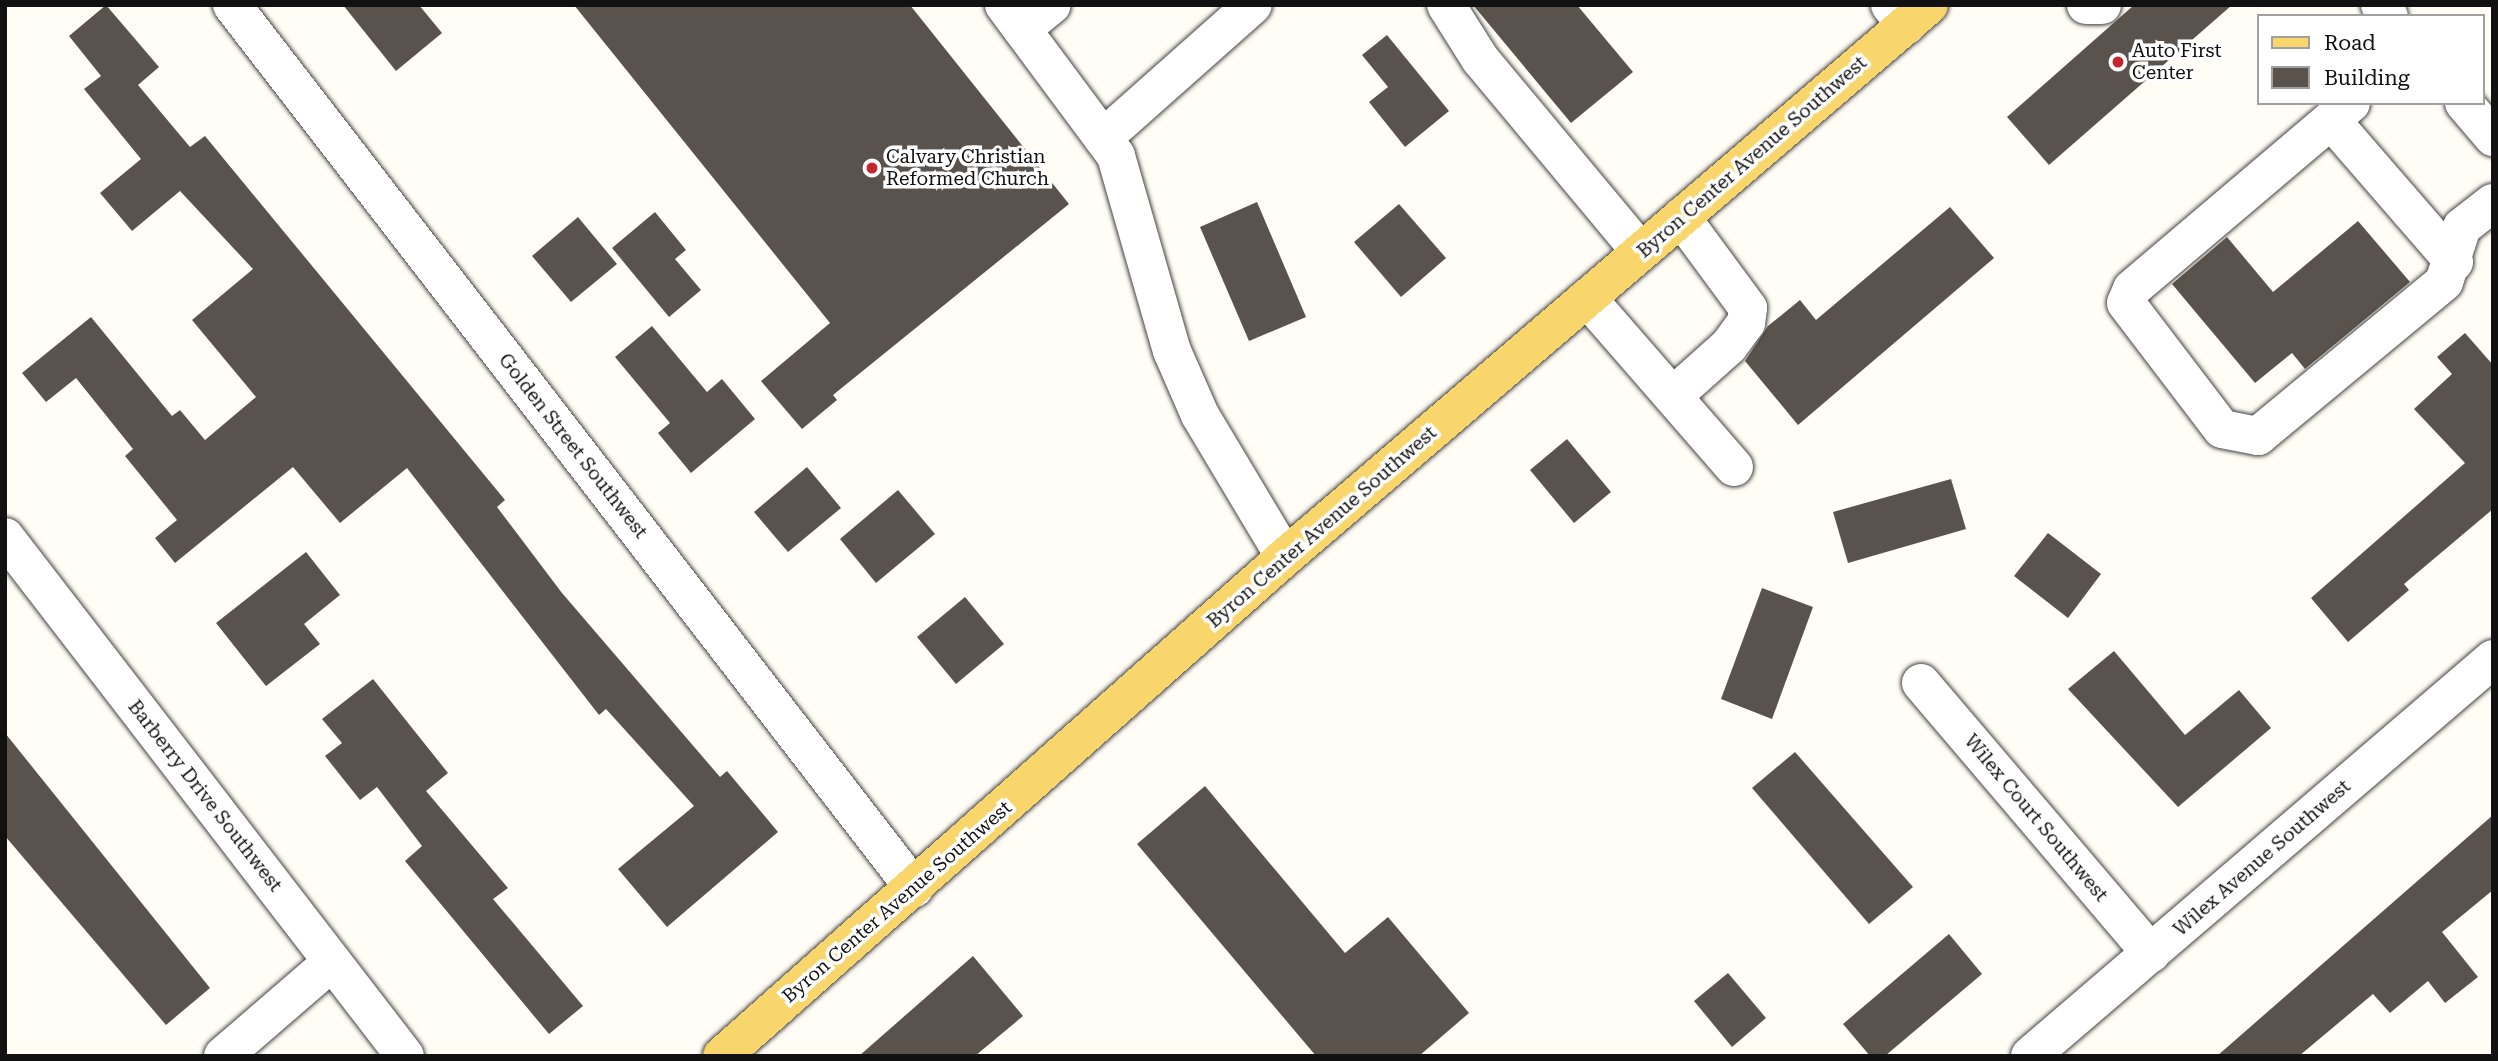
<!DOCTYPE html>
<html>
<head>
<meta charset="utf-8">
<style>
	body { margin:0 }
	#map { position:relative; width:2498px; height:1061px; overflow:hidden; background:#fffdf5; font-family:"Roboto Serif",serif }
	div>[style] { position:absolute }
	[style*='--x'] { left:calc(var(--x)*1px); top:calc(var(--y)*1px); width:calc(var(--w)*1px); rotate:calc(var(--a)*1deg) }
	.building>* { inset:0; background:#5a524d }
	.roads { filter:drop-shadow(0 0 2px #444) drop-shadow(0 0 2px #444) }
	.minor>* { height:38px; margin:-19px; padding:0 19px; transform-origin:19px; border-radius:19px; background:#fff }
	.major>* { height:38px; margin:-19px; padding:0 19px; transform-origin:19px; border-radius:19px; background:#f9d66b }
	.dots>* { width:19px; height:19px; translate:-50% -50%; box-sizing:border-box; border:4px solid #fff; border-radius:50% }
	span { translate:-50% -50%; white-space:nowrap; text-align:center; line-height:1.15; -webkit-text-stroke:7px #fff; paint-order:stroke }
	.poi-label { font-size:19px; color:#111 }
	.left { translate:0 -50%; text-align:left }
	.street-label { font-size:19px; color:#111 }
	.frame { position:absolute; inset:0; border:7px solid #111; pointer-events:none }
	.legend { position:absolute; left:2257px; top:14px; width:228px; height:91px; box-sizing:border-box; background:#fff; border:2px solid #a0a0a0; margin:0; padding:9px 12px; list-style:none; font-size:21px; color:#111 }
	.legend li { display:flex; align-items:center; gap:14px; height:35px }
	.legend b { width:35px; border:2px solid #a0a0a0 }
</style>
</head>
<body>
<div id="map">
	<div class="building">
		<i style="clip-path:polygon(106px 5px,159px 67px,138px 85px,190px 147px,205px 136px,505px 500px,497px 507px,562px 593px,720px 777px,727px 771px,778px 832px,667px 927px,618px 869px,694px 806px,606px 709px,599px 715px,407px 468px,340px 523px,293px 467px,175px 563px,155px 538px,177px 520px,125px 456px,133px 449px,76px 378px,46px 402px,22px 373px,91px 317px,172px 416px,180px 410px,205px 440px,256px 397px,192px 320px,253px 269px,180px 191px,132px 231px,100px 193px,141px 159px,84px 89px,101px 76px,69px 36px)"></i>
		<i style="clip-path:polygon(343px 5px,419px 5px,442px 33px,396px 71px)"></i>
		<i style="clip-path:polygon(574px 5px,910px 5px,1069px 204px,833px 395px,837px 400px,802px 429px,761px 381px,830px 323px)"></i>
		<i style="clip-path:polygon(1473px 5px,1577px 5px,1633px 72px,1571px 123px)"></i>
		<i style="clip-path:polygon(2134px 5px,2232px 5px,2049px 165px,2007px 117px)"></i>
		<i style="clip-path:polygon(1387px 35px,1449px 111px,1405px 147px,1369px 102px,1388px 87px,1362px 55px)"></i>
		<i style="clip-path:polygon(1257px 202px,1306px 317px,1249px 341px,1200px 227px)"></i>
		<i style="clip-path:polygon(1399px 204px,1446px 258px,1401px 297px,1354px 242px)"></i>
		<i style="clip-path:polygon(1950px 207px,1994px 258px,1798px 425px,1745px 361px,1768px 326px,1800px 300px,1816px 320px)"></i>
		<i style="clip-path:polygon(655px 212px,686px 250px,675px 259px,701px 290px,669px 317px,612px 248px)"></i>
		<i style="clip-path:polygon(578px 217px,617px 264px,571px 302px,532px 256px)"></i>
		<i style="clip-path:polygon(2358px 221px,2410px 282px,2305px 369px,2292px 353px,2255px 383px,2172px 284px,2227px 237px,2273px 292px)"></i>
		<i style="clip-path:polygon(652px 326px,707px 392px,722px 379px,755px 419px,691px 473px,658px 433px,670px 423px,615px 357px)"></i>
		<i style="clip-path:polygon(2465px 333px,2493px 365px,2493px 509px,2404px 584px,2409px 590px,2348px 642px,2311px 598px,2465px 463px,2414px 409px,2452px 374px,2437px 357px)"></i>
		<i style="clip-path:polygon(1567px 439px,1611px 492px,1574px 523px,1530px 470px)"></i>
		<i style="clip-path:polygon(807px 467px,841px 508px,788px 552px,754px 512px)"></i>
		<i style="clip-path:polygon(1951px 479px,1966px 529px,1848px 563px,1833px 512px)"></i>
		<i style="clip-path:polygon(898px 490px,935px 534px,876px 583px,840px 539px)"></i>
		<i style="clip-path:polygon(2048px 533px,2101px 574px,2068px 618px,2014px 576px)"></i>
		<i style="clip-path:polygon(306px 552px,340px 595px,304px 624px,320px 644px,266px 686px,216px 623px)"></i>
		<i style="clip-path:polygon(1762px 588px,1813px 607px,1772px 719px,1721px 699px)"></i>
		<i style="clip-path:polygon(965px 597px,1004px 644px,956px 684px,917px 637px)"></i>
		<i style="clip-path:polygon(2114px 651px,2185px 735px,2239px 690px,2271px 728px,2178px 807px,2068px 689px)"></i>
		<i style="clip-path:polygon(373px 679px,448px 773px,426px 791px,508px 888px,493px 899px,583px 1006px,549px 1034px,405px 861px,422px 846px,377px 787px,360px 800px,325px 756px,342px 743px,322px 719px)"></i>
		<i style="clip-path:polygon(5px 733px,210px 988px,166px 1025px,5px 836px)"></i>
		<i style="clip-path:polygon(1795px 752px,1913px 887px,1869px 924px,1752px 788px)"></i>
		<i style="clip-path:polygon(1205px 786px,1345px 953px,1388px 917px,1469px 1013px,1419px 1056px,1316px 1056px,1137px 844px)"></i>
		<i style="clip-path:polygon(2493px 815px,2493px 890px,2442px 932px,2478px 977px,2445px 1003px,2428px 981px,2390px 1013px,2373px 994px,2299px 1056px,2217px 1056px)"></i>
		<i style="clip-path:polygon(1949px 934px,1982px 974px,1885px 1056px,1870px 1056px,1843px 1024px)"></i>
		<i style="clip-path:polygon(973px 956px,1023px 1016px,975px 1056px,859px 1056px)"></i>
		<i style="clip-path:polygon(1728px 973px,1766px 1018px,1732px 1047px,1694px 1001px)"></i>
	</div>
	<div class="roads">
		<div class="minor">
			<i style="--x:232;--y:5;--w:1116;--a:52.32"></i>
			<i style="--x:1004;--y:5;--w:188;--a:53.4"></i>
			<i style="--x:1116;--y:156;--w:203;--a:74"></i>
			<i style="--x:1172;--y:351;--w:70;--a:66.4"></i>
			<i style="--x:1200;--y:415;--w:165;--a:59.1"></i>
			<i style="--x:1446;--y:5;--w:64;--a:57.8"></i>
			<i style="--x:1480;--y:59;--w:251;--a:50.2"></i>
			<i style="--x:1890;--y:5;--w:26;--a:51"></i>
			<i style="--x:2086;--y:5;--w:16;--a:0"></i>
			<i style="--x:2380;--y:5;--w:14;--a:51"></i>
			<i style="--x:1022;--y:29;--w:38;--a:-39"></i>
			<i style="--x:2351;--y:103;--w:287;--a:139.7"></i>
			<i style="--x:2132;--y:289;--w:15;--a:113"></i>
			<i style="--x:2126;--y:303;--w:158;--a:52.7"></i>
			<i style="--x:2222;--y:429;--w:37;--a:11"></i>
			<i style="--x:2258;--y:436;--w:241;--a:-39.6"></i>
			<i style="--x:2444;--y:282;--w:58;--a:-71.9"></i>
			<i style="--x:2462;--y:227;--w:39;--a:-38"></i>
			<i style="--x:2464;--y:103;--w:45;--a:49.5"></i>
			<i style="--x:2331;--y:120;--w:188;--a:49.1"></i>
			<i style="--x:1103;--y:138;--w:200;--a:-41.6"></i>
			<i style="--x:1587;--y:298;--w:224;--a:49"></i>
			<i style="--x:1673;--y:396;--w:75;--a:-41.8"></i>
			<i style="--x:1729;--y:346;--w:29;--a:-54"></i>
			<i style="--x:1746;--y:323;--w:15;--a:-82"></i>
			<i style="--x:1748;--y:308;--w:113;--a:-126.4"></i>
			<i style="--x:5;--y:537;--w:655;--a:52.38"></i>
			<i style="--x:1921;--y:683;--w:355;--a:49.6"></i>
			<i style="--x:223;--y:1056;--w:144;--a:-40.8"></i>
			<i style="--x:2030;--y:1056;--w:610;--a:-40.61"></i>
		</div>
		<div class="major">
			<i style="--x:722;--y:1056;--w:752;--a:-41.55"></i>
			<i style="--x:1285;--y:557;--w:848;--a:-40.6"></i>
		</div>
	</div>
	<div class="dots">
		<i style="left:2118px;top:62px;background:#c4262e"></i>
		<i style="left:872px;top:168px;background:#c4262e"></i>
	</div>
	<div class="poi-label">
		<span class="left" style="left:2132px;top:62px">Auto First<br>Center</span>
		<span class="left" style="left:886px;top:168px">Calvary Christian<br>Reformed Church</span>
	</div>
	<div class="street-label">
		<span style="left:1752px;top:157px;rotate:-41deg">Byron Center Avenue Southwest</span>
		<span style="left:573px;top:446px;rotate:52deg">Golden Street Southwest</span>
		<span style="left:1322px;top:527px;rotate:-41deg">Byron Center Avenue Southwest</span>
		<span style="left:205px;top:796px;rotate:52deg">Barberry Drive Southwest</span>
		<span style="left:2036px;top:818px;rotate:50deg">Wilex Court Southwest</span>
		<span style="left:2262px;top:858px;rotate:-41deg">Wilex Avenue Southwest</span>
		<span style="left:897px;top:902px;rotate:-41deg">Byron Center Avenue Southwest</span>
	</div>
	<div class="frame"></div>
	<ul class="legend">
	<li><b style="height:9px;background:#f9d66b"></b>Road</li>
	<li><b style="height:19px;background:#5a524d"></b>Building</li>
	</ul>
</div>
</body>
</html>
